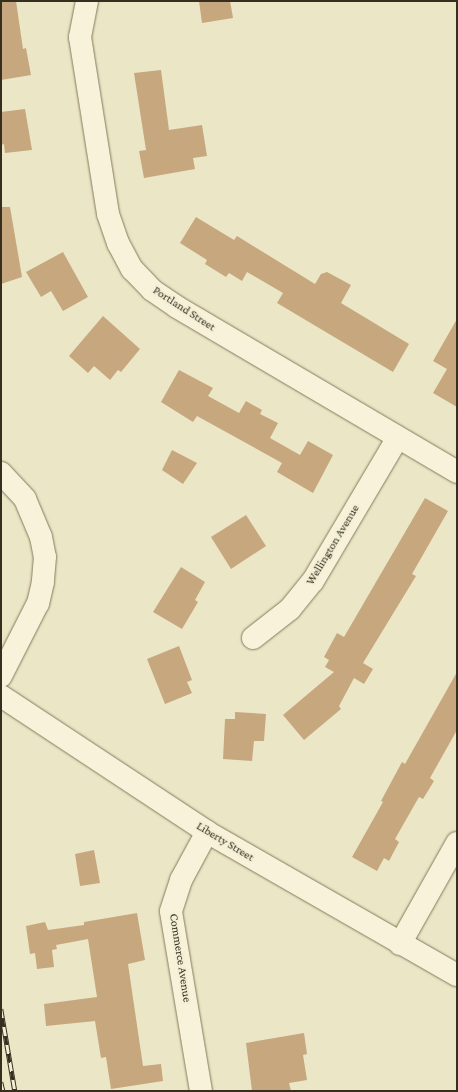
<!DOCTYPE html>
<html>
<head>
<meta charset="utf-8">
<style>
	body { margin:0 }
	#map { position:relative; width:458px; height:1092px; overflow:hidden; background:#ebe6c6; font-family:"Crimson Pro",serif }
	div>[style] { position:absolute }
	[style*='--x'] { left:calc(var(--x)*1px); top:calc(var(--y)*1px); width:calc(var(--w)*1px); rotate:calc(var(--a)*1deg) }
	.building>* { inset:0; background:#c7a77e }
	.roads { filter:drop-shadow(0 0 1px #86795d) drop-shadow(0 0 1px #86795d) }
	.minor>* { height:22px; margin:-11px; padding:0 11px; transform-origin:11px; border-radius:11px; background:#f7f2d9 }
	.secondary>* { height:22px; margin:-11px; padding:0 11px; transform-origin:11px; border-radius:11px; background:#f7f2d9 }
	.rail>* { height:4.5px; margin-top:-2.25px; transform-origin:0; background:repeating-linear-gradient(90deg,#f3efd5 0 9px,#372e20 0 18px); box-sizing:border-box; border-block:1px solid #372e20 }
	span { translate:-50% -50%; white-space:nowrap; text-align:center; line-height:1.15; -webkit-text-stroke:4px #f3efd5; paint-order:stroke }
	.street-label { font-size:12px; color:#372e20 }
	.frame { position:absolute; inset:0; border:2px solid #372e20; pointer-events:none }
</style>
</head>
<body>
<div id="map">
	<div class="building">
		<i style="clip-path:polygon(1px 1px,16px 1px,23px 49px,26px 48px,31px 75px,1px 80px)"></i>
		<i style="clip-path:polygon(199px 1px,230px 1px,233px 18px,202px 23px)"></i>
		<i style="clip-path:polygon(161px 70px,169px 130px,202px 125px,207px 156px,193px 158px,195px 169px,144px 178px,139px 151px,146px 150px,134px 73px)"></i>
		<i style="clip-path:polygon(25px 109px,32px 150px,5px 153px,4px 144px,1px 145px,1px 112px)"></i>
		<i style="clip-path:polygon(1px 207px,10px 207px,22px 277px,1px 284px)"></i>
		<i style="clip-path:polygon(196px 217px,234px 240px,237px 236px,315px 284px,321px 274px,327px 272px,351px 285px,341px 303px,409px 344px,393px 372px,277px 303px,283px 293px,247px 272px,242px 281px,229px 273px,226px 277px,205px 264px,207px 260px,180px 243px)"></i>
		<i style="clip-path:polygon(63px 252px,88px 297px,63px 311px,51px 291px,41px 297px,26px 272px)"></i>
		<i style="clip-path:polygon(103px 316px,140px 349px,121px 372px,118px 370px,110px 380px,94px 366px,88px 373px,69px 356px)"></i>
		<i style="clip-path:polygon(457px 319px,457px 407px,433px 393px,447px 369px,433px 361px)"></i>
		<i style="clip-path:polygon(179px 370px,213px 388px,208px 396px,239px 413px,246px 401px,262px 410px,260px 414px,278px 423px,270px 438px,300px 455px,308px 441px,333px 455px,313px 493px,277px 472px,282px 463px,197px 416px,193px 422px,161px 402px)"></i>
		<i style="clip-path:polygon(172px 450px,197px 463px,183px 484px,162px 470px)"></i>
		<i style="clip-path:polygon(425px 498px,448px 511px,412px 574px,416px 576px,363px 663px,373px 669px,364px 684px,354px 678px,339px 706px,341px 709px,304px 740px,283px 715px,334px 672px,325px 667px,329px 660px,324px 657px,337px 633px,344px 637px)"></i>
		<i style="clip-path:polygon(246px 515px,266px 546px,231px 569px,211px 537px)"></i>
		<i style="clip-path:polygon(181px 567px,205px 582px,195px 600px,198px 602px,182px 629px,153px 612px)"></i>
		<i style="clip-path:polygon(179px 646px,192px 680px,187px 682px,192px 693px,165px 704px,147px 659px)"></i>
		<i style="clip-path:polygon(457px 672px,457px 730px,430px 778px,434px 781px,423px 799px,419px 797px,395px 839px,399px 842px,389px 861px,384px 858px,377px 871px,352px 857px,383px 802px,381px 801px,402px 762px,405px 764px)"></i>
		<i style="clip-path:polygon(235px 712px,266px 714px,264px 741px,254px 741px,252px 761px,223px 759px,225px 719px,235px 719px)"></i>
		<i style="clip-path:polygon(94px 850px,100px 883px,80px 886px,75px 854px)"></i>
		<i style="clip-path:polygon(137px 913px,145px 960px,128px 964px,143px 1066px,161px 1064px,163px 1081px,111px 1089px,106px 1057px,101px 1058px,95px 1021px,46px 1026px,44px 1004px,97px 997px,88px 939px,56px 945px,57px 949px,52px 950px,54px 967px,37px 969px,35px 953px,30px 954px,26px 926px,45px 922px,48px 930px,84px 925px,84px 922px)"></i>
		<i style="clip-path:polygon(304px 1033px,307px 1054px,303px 1055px,307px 1080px,289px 1083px,291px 1091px,252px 1091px,246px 1043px)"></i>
	</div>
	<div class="roads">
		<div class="minor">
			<i style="--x:87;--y:1;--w:37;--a:101"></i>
			<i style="--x:80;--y:37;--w:179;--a:81"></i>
			<i style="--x:108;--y:214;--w:31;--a:71"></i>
			<i style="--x:118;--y:243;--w:30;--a:62"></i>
			<i style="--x:132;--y:269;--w:29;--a:46"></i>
			<i style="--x:152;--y:290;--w:30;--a:34"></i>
			<i style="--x:177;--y:307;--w:325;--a:30.5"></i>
			<i style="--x:1;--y:473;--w:35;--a:47"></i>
			<i style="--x:25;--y:499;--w:41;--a:67.2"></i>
			<i style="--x:41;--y:537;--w:20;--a:79"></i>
			<i style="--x:45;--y:557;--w:25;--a:95"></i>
			<i style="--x:43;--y:582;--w:22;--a:103"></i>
			<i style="--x:38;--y:603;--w:82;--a:116.9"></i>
			<i style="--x:253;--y:638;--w:47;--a:-38.1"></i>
			<i style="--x:290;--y:609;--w:36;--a:-51"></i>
			<i style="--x:313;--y:581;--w:165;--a:-59.4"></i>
			<i style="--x:400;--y:944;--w:116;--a:-60.6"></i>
			<i style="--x:201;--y:1091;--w:182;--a:-99.5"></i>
			<i style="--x:171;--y:911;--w:33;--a:-72"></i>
			<i style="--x:181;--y:880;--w:55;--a:-61.6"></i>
		</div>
		<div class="secondary">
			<i style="--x:1;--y:696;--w:247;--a:33.4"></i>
			<i style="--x:207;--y:832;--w:288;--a:29.8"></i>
		</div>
	</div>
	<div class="rail">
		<i style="--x:1;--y:1009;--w:83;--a:80.3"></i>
		<i style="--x:1;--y:1082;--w:9;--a:77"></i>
	</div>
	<div class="street-label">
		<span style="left:184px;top:309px;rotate:33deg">Portland Street</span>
		<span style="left:333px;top:545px;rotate:-59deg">Wellington Avenue</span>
		<span style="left:225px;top:842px;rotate:31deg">Liberty Street</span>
		<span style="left:180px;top:958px;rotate:81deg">Commerce Avenue</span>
	</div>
	<div class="frame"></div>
</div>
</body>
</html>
